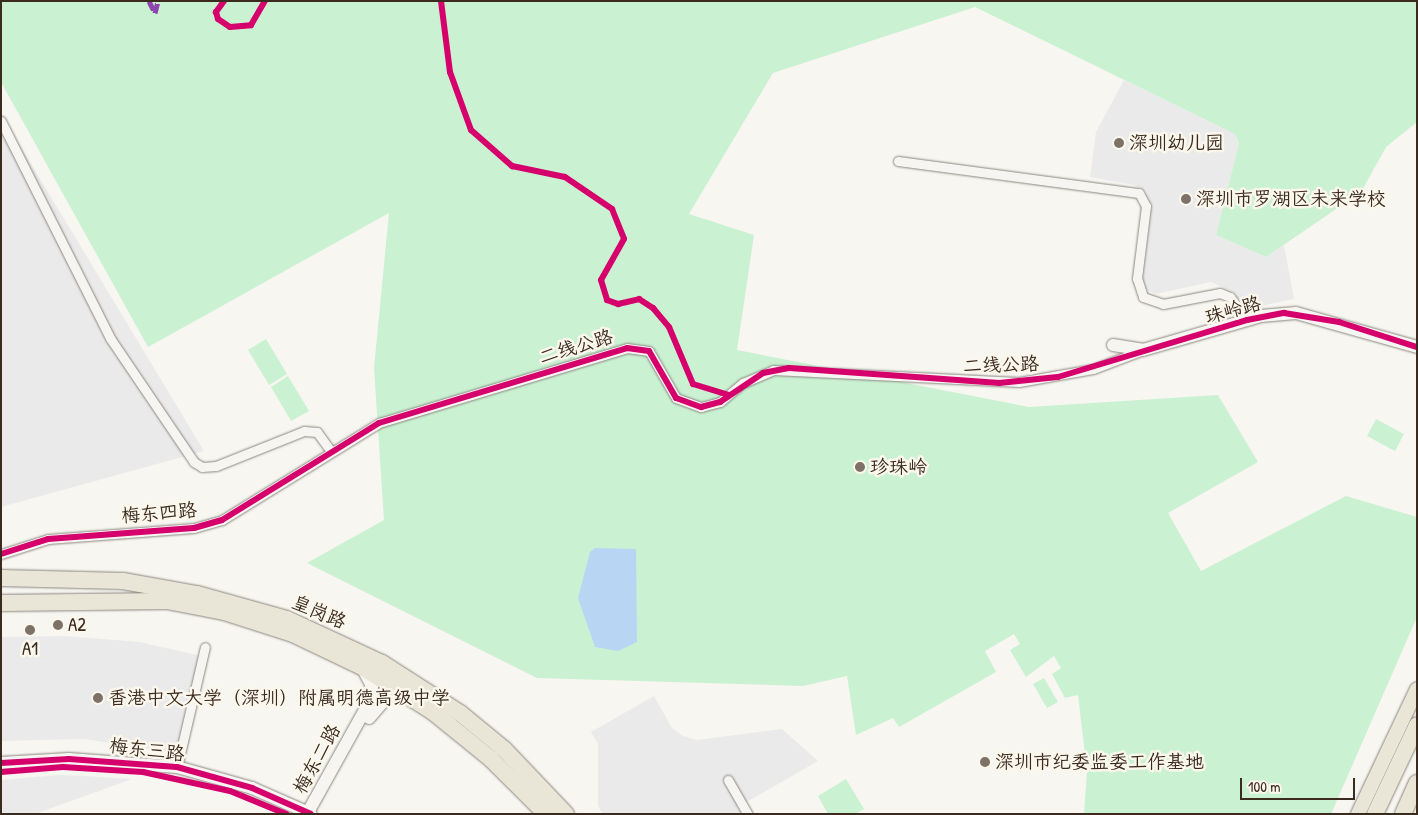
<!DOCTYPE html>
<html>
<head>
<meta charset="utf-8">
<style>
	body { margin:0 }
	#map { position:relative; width:1418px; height:815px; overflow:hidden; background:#f8f6f0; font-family:"Patrick Hand","LXGW WenKai TC",sans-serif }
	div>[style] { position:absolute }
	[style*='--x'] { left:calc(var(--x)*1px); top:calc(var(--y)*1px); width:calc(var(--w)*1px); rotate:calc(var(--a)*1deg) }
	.built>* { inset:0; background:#ebeaeb }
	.green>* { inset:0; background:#caf1d2 }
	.water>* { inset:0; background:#b8d6f4 }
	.roads { filter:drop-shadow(0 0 1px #8b8781) drop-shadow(0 0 1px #8b8781) }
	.street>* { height:9px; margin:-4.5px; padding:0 4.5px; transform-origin:4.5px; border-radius:4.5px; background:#f6f5f1 }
	.secondary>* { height:12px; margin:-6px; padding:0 6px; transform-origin:6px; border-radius:6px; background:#f6f5f1 }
	.primary>* { height:14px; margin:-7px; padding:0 7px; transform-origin:7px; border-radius:7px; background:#eae6d7 }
	.highway>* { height:16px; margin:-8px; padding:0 8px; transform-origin:8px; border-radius:8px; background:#eae6d7 }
	.quiet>* { height:5px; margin-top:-2.5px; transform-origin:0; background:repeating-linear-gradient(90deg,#8e44ad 0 10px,transparent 0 15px) }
	.cycleway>* { height:6px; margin:-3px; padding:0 3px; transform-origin:3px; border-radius:3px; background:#d6006c }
	.dots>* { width:14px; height:14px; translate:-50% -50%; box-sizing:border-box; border:2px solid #fbf7ec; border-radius:50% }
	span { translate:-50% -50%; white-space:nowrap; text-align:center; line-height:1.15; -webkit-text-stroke:5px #fbf7ec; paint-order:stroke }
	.poi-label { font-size:19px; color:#3b2a1e }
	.left { translate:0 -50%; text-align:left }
	.street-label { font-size:19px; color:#3b2a1e }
	.frame { position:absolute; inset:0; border:2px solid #3b2a1e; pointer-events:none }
	.scale { position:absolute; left:1240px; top:778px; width:115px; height:22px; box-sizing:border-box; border:2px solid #3b2a1e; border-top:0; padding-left:6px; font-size:15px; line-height:18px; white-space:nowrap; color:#3b2a1e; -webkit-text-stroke:4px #fbf7ec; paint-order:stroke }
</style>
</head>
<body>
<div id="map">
	<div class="built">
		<i style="clip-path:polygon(1124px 80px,1235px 134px,1239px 143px,1216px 235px,1266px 257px,1284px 245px,1294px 299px,1242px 310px,1235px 293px,1211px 282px,1156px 294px,1145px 289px,1138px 275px,1146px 192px,1134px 185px,1090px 177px,1096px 132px)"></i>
		<i style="clip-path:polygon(1px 114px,204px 451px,1px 507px)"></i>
		<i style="clip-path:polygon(65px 636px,140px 642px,205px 657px,181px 754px,84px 739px,1px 741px,1px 637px)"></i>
		<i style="clip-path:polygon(654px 696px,672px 728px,683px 736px,697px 740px,782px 729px,818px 761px,738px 807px,741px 814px,603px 814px,598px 806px,598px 744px,591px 732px)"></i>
		<i style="clip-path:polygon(59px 775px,84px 776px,132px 779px,35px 814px,1px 814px,1px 780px)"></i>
	</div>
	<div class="green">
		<i style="clip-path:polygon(1px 1px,1417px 1px,1417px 122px,1386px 147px,1361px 192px,1266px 257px,1216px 235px,1239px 143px,1235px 134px,975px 7px,773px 73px,689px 214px,754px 235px,737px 350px,1029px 407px,1218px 395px,1258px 462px,1168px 513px,1201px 571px,1346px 496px,1417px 517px,1417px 617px,1331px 814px,1084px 814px,1087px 771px,1078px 695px,1065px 698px,1052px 674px,1061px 668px,1054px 656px,1026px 677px,1010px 650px,1020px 644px,1014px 634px,985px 651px,996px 672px,899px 727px,893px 718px,856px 735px,847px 676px,803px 686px,537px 678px,307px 563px,384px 520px,374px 368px,389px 213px,148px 347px,1px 82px)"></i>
		<i style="clip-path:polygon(266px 339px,287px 374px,269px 385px,248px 350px)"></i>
		<i style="clip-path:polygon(288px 376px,309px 411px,291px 421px,271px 387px)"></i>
		<i style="clip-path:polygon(1376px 419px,1404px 434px,1395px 451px,1367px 436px)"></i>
		<i style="clip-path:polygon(1044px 678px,1058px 702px,1047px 708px,1033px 684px)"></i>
		<i style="clip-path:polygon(846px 779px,864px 809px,855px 814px,828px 814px,818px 796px)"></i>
	</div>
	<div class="water">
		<i style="clip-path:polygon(595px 548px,636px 549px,637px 642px,618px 651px,595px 647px,578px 598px,590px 552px)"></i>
	</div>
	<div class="roads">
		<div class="street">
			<i style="--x:1;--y:121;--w:243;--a:63.3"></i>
			<i style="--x:110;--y:338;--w:150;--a:55.9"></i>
			<i style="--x:194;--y:462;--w:9;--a:32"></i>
			<i style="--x:202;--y:467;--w:14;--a:-4"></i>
			<i style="--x:216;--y:466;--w:95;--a:-21.7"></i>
			<i style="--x:304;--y:431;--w:13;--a:4"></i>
			<i style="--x:317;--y:432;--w:22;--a:54"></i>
			<i style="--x:898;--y:161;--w:243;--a:7.6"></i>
			<i style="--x:1139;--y:193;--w:15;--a:62"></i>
			<i style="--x:1146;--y:206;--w:73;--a:97.1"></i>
			<i style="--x:1137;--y:278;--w:20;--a:72"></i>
			<i style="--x:1143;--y:297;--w:21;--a:19"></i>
			<i style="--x:1163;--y:304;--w:58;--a:-10.9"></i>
			<i style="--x:1220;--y:293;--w:11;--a:22"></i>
			<i style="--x:1230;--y:297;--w:29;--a:54"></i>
			<i style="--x:1;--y:554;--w:49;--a:-17.7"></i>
			<i style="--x:48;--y:539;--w:146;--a:-4.3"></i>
			<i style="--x:194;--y:528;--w:29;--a:-16"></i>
			<i style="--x:222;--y:520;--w:185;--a:-31.7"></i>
			<i style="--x:379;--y:423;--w:259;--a:-16.8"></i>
			<i style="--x:627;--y:348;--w:22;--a:8"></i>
			<i style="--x:649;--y:351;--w:54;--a:60.1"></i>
			<i style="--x:676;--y:398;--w:27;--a:20"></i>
			<i style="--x:701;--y:407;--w:20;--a:-15"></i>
			<i style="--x:720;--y:402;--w:30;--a:-40"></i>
			<i style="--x:743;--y:383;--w:33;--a:-23"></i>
			<i style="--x:773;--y:370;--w:246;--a:2.8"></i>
			<i style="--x:1019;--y:382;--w:75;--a:-10"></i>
			<i style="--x:1093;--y:369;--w:53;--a:-20.8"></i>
			<i style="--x:177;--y:767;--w:123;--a:-76.9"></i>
			<i style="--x:728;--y:780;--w:39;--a:60"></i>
		</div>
		<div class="secondary">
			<i style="--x:1113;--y:345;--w:30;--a:9"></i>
			<i style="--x:1143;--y:350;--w:123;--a:-16.1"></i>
			<i style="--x:1261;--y:316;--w:35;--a:-5"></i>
			<i style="--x:1296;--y:313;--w:126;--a:15.7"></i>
			<i style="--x:369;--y:718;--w:29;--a:-49"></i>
			<i style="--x:388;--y:696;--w:18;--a:-9"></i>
			<i style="--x:1;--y:763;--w:68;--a:-3.4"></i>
			<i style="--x:69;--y:759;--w:108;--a:4.2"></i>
			<i style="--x:177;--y:767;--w:78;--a:15.6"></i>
			<i style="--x:252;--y:788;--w:64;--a:23.8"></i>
			<i style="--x:307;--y:814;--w:132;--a:-60.9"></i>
			<i style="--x:371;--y:699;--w:13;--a:-86"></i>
			<i style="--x:372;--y:686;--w:21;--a:-118"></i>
		</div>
		<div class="primary">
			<i style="--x:1358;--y:814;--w:138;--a:-64.7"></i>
		</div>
		<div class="highway">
			<i style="--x:1;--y:578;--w:122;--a:1.4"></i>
			<i style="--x:123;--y:581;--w:75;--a:10"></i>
			<i style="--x:197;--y:594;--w:93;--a:15.5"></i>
			<i style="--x:287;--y:619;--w:105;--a:24.9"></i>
			<i style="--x:382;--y:663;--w:93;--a:32.7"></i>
			<i style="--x:460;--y:713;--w:57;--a:39.3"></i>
			<i style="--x:504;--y:749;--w:90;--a:46.4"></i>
			<i style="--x:1;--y:603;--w:166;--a:-0.7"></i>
			<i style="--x:167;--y:601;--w:58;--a:10.9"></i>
			<i style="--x:224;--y:612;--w:72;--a:17.7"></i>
			<i style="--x:293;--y:634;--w:76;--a:25.6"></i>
			<i style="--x:362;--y:667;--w:84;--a:32.4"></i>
			<i style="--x:433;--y:712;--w:75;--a:39"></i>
			<i style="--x:491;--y:759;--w:78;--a:45"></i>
			<i style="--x:1375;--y:814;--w:98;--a:-64.7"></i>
			<i style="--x:1403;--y:814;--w:34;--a:-66"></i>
		</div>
	</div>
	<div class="quiet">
		<i style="--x:149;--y:1;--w:13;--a:63"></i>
		<i style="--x:155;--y:13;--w:12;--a:-76"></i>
	</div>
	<div class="cycleway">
		<i style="--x:224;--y:1;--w:14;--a:126"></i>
		<i style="--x:216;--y:12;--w:7;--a:74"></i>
		<i style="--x:218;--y:19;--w:14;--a:34"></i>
		<i style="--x:230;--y:27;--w:21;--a:-5"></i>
		<i style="--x:251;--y:25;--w:28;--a:-60"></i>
		<i style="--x:441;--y:1;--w:72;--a:82.8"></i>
		<i style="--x:450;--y:72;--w:62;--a:70.1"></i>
		<i style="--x:471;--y:130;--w:55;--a:41.3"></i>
		<i style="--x:512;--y:166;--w:54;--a:11.7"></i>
		<i style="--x:565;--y:177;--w:57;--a:34.2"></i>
		<i style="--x:612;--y:209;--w:32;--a:68"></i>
		<i style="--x:624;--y:239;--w:47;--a:119.3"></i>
		<i style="--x:601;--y:280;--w:21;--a:73"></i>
		<i style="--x:607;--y:300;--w:12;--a:20"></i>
		<i style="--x:618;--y:304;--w:22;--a:-13"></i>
		<i style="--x:639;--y:299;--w:17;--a:33"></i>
		<i style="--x:653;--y:308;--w:25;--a:50"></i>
		<i style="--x:669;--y:327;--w:62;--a:67.2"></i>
		<i style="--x:693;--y:384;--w:37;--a:17"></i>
		<i style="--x:1;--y:554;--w:49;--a:-17.7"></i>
		<i style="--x:48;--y:539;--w:146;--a:-4.3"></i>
		<i style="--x:194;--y:528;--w:29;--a:-16"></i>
		<i style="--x:222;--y:520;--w:185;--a:-31.7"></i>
		<i style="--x:379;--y:423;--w:259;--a:-16.8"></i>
		<i style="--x:627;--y:348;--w:22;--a:8"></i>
		<i style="--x:649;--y:351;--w:54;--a:60.1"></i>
		<i style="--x:676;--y:398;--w:27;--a:20"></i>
		<i style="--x:701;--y:407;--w:20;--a:-15"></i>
		<i style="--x:720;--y:402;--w:52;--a:-34"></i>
		<i style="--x:763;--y:373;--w:26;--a:-11"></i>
		<i style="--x:789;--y:368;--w:211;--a:4.1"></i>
		<i style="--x:999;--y:383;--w:59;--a:-5.8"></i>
		<i style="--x:1058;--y:377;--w:197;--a:-16.8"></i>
		<i style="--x:1247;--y:320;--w:38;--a:-11"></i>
		<i style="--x:1284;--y:313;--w:56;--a:9.3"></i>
		<i style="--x:1339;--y:322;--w:82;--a:17.8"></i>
		<i style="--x:1;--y:763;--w:68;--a:-3.4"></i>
		<i style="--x:69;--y:759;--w:108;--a:4.2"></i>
		<i style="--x:177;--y:767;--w:78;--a:15.6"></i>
		<i style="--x:252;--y:788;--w:64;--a:23.8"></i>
		<i style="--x:1;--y:772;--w:62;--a:-4.6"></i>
		<i style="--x:63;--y:767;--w:80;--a:3.6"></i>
		<i style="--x:143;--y:772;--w:89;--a:12.3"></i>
		<i style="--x:230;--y:791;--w:61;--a:22.3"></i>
	</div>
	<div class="dots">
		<i style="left:1119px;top:143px;background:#7d7168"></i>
		<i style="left:1186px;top:199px;background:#7d7168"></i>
		<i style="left:860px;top:467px;background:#7d7168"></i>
		<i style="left:58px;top:625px;background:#7d7168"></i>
		<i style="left:30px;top:630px;background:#7d7168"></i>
		<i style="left:98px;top:698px;background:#7d7168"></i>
		<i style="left:985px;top:762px;background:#7d7168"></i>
	</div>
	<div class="poi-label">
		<span class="left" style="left:1129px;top:143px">深圳幼儿园</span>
		<span class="left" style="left:1196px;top:199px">深圳市罗湖区未来学校</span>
		<span class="left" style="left:870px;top:467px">珍珠岭</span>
		<span class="left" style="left:68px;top:625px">A2</span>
		<span style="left:30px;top:649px">A1</span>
		<span class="left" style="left:108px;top:698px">香港中文大学（深圳）附属明德高级中学</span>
		<span class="left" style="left:995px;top:762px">深圳市纪委监委工作基地</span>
	</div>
	<div class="street-label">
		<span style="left:1233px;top:310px;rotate:-15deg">珠岭路</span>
		<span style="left:576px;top:347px;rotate:-17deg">二线公路</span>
		<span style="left:1001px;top:365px;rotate:-2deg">二线公路</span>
		<span style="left:159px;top:513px;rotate:-5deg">梅东四路</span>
		<span style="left:319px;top:612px;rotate:23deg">皇岗路</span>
		<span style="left:147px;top:750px;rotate:7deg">梅东三路</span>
		<span style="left:317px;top:759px;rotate:-61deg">梅东二路</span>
	</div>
	<div class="frame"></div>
	<div class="scale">100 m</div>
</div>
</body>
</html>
